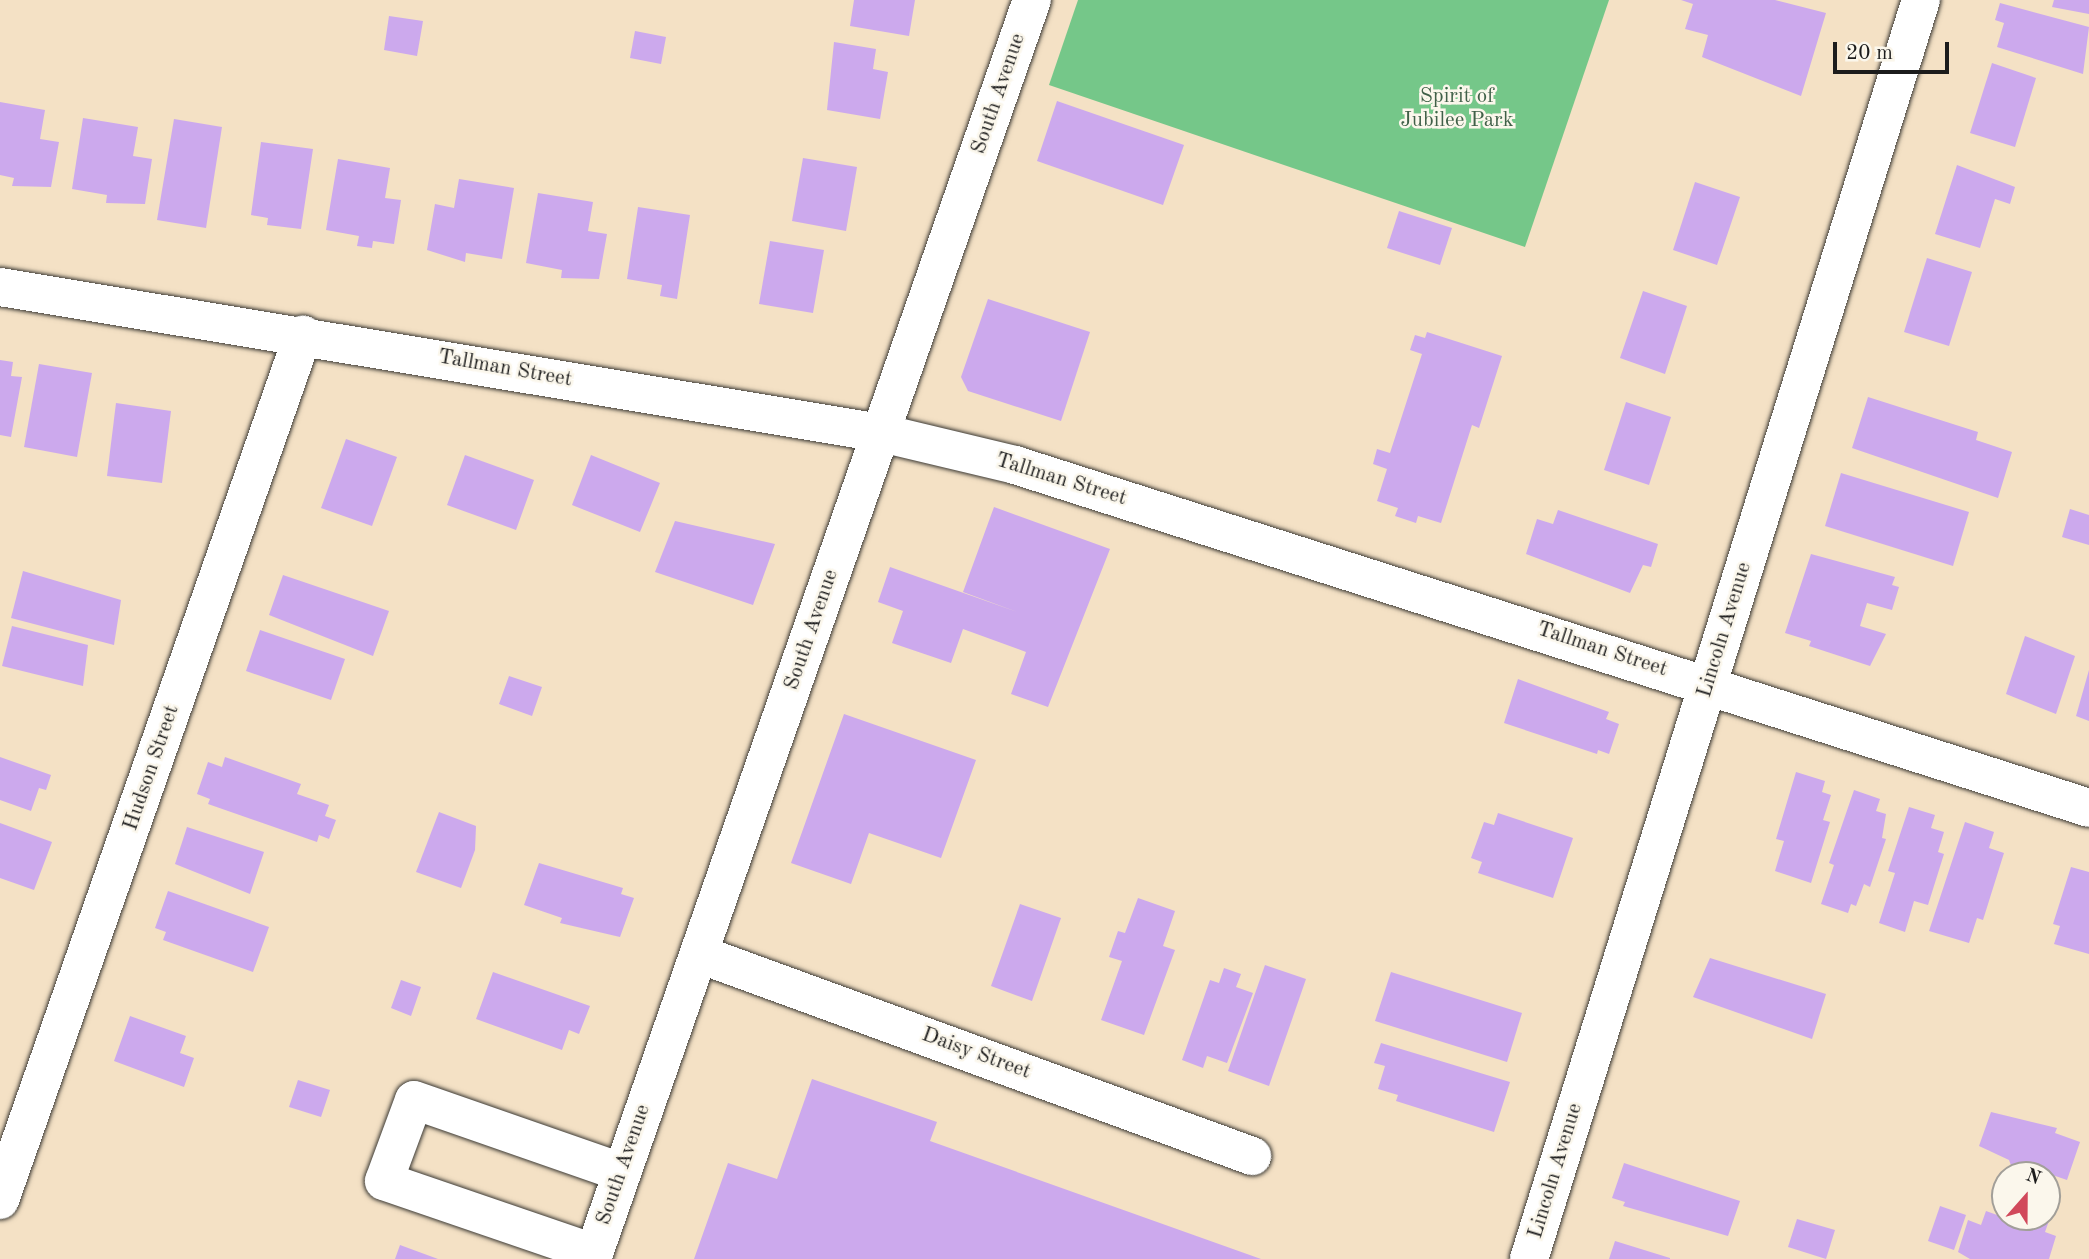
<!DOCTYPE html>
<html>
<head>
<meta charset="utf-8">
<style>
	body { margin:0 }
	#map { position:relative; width:2089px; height:1259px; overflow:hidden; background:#f4e1c5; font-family:"Old Standard TT",serif }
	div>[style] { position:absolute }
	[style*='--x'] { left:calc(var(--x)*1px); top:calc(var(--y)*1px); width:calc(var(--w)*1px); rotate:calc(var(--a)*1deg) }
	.green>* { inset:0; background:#75c789 }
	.building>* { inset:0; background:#cca9ed }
	.roads { filter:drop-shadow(0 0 2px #3c3a35) drop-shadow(0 0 2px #3c3a35) }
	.minor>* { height:38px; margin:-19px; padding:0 19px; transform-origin:19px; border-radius:19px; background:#fff }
	.major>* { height:38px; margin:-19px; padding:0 19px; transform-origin:19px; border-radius:19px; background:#fff }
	span { translate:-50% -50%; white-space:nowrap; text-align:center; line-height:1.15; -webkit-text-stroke:5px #fbf7ec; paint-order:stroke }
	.street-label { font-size:21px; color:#1c1c1c }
	.park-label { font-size:21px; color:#406048 }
	.north { position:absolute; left:1991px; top:1161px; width:70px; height:70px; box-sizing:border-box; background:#fbf7ec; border:2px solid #a29f99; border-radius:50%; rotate:21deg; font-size:19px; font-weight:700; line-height:28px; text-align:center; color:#1c1c1c }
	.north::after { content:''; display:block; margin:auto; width:24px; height:32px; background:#d1495b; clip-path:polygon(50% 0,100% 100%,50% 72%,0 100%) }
	.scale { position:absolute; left:1833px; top:42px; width:116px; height:32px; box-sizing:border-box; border:4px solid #1c1c1c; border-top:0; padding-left:9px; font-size:21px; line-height:24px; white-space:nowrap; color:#1c1c1c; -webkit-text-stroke:5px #fbf7ec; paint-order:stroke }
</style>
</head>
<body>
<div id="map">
	<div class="green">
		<i style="clip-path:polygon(1078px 0,1609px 0,1525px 247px,1049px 85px)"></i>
	</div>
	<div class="building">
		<i style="clip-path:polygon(854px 0,915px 0,909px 36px,850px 26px)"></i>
		<i style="clip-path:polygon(1681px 0,1775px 0,1826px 13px,1801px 96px,1702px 57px,1708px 35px,1685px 29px,1693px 4px)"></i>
		<i style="clip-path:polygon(2054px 0,2089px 0,2089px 14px,2052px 7px)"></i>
		<i style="clip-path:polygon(2000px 3px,2089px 27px,2083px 74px,1997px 47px,2004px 23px,1995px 20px)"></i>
		<i style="clip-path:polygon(389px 16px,423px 21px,417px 56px,384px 50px)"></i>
		<i style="clip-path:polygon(635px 31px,666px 37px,661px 64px,630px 58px)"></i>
		<i style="clip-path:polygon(834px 42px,876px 49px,873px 69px,888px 72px,880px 119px,827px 110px)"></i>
		<i style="clip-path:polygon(1992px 63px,2036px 78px,2015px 147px,1970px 133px)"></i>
		<i style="clip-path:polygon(1057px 101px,1184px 145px,1163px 205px,1037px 161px)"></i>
		<i style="clip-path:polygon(0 102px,45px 110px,40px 139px,59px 142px,51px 187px,12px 186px,14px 178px,0 175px)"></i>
		<i style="clip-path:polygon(83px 118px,138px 127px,133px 156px,152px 159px,145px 204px,106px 203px,107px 195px,72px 189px)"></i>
		<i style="clip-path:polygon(174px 119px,222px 127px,206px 228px,157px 220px)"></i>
		<i style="clip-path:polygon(261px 142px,313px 149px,301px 229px,267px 225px,268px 218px,251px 215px)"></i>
		<i style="clip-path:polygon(803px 158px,857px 167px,846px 231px,792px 221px)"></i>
		<i style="clip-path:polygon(338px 159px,390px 168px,385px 198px,401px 200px,394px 244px,373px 241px,372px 248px,357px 246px,359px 236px,326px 230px)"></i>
		<i style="clip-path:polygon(1957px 165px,2015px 187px,2010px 204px,1995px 199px,1980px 248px,1935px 234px)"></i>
		<i style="clip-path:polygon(459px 179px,514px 188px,502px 259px,466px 253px,465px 262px,427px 250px,435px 204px,454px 208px)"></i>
		<i style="clip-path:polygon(1695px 182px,1740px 197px,1717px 265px,1673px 250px)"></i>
		<i style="clip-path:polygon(538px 193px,593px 202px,588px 231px,607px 234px,599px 279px,561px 278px,562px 270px,526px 263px)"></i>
		<i style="clip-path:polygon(638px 207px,690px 215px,677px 299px,660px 296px,662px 285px,627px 279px)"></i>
		<i style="clip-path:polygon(1399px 211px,1452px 228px,1440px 265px,1387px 248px)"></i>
		<i style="clip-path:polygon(770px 241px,824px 250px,813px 313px,759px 304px)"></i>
		<i style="clip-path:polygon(1927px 258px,1972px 272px,1949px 346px,1904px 332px)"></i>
		<i style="clip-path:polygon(1643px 291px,1687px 306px,1665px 374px,1620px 358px)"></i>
		<i style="clip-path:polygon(988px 299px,1090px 332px,1061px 421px,968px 391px,961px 377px)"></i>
		<i style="clip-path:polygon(1427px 332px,1502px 356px,1479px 428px,1472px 425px,1441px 523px,1418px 516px,1416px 523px,1395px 516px,1398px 508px,1377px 501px,1387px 469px,1373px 464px,1377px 449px,1390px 453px,1422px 354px,1410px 350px,1415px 335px,1425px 338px)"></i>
		<i style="clip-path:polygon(0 360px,13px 362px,11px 376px,22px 377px,11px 437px,0 435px)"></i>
		<i style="clip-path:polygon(39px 364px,92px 373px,77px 457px,24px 447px)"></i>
		<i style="clip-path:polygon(1868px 397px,1978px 432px,1976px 440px,2012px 452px,1998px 498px,1852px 448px)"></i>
		<i style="clip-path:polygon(1626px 402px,1671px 417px,1649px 485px,1604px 470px)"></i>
		<i style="clip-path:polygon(116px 403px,171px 411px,162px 483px,107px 476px)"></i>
		<i style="clip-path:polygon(346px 439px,397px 457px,372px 526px,321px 508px)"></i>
		<i style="clip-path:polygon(465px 455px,534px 480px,516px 530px,447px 505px)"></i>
		<i style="clip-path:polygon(591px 455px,660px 483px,640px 532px,572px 505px)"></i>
		<i style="clip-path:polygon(1841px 473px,1969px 512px,1953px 566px,1825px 526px)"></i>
		<i style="clip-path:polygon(994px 507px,1110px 549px,1048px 707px,1011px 694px,1026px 652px,963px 629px,951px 663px,892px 643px,903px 611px,878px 602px,890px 567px,1020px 613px,963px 592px)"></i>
		<i style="clip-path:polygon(2070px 509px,2089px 515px,2089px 545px,2062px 537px)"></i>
		<i style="clip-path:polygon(1558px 510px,1658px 544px,1651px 567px,1643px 565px,1630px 593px,1526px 554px,1537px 519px,1553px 524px)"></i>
		<i style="clip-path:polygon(675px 521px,775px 544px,753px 605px,655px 572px)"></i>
		<i style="clip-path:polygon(1811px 554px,1895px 577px,1892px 585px,1899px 587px,1892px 610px,1867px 603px,1860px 626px,1886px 634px,1870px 666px,1809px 646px,1811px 641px,1785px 633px)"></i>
		<i style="clip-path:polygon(23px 571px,121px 600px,114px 645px,11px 618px)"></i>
		<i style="clip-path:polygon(283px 575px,389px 611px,373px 656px,269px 615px)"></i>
		<i style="clip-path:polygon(12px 626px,88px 645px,83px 686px,2px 666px)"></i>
		<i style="clip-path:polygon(260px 630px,345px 659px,331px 700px,246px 671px)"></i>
		<i style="clip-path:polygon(2025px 636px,2075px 656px,2056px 714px,2006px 694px)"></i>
		<i style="clip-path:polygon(2089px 670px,2089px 721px,2076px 716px)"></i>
		<i style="clip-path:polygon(509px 676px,542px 687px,532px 716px,499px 704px)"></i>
		<i style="clip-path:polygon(1518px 679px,1609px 712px,1606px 719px,1619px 724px,1609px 754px,1598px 750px,1597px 754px,1504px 723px)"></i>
		<i style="clip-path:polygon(844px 714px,976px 760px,941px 858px,869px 833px,851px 884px,791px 863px)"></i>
		<i style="clip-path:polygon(0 757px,51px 775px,46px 790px,39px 788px,31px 811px,0 800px)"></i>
		<i style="clip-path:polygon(225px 757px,301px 784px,297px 794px,329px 805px,325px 816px,336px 820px,329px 839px,319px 835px,317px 842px,208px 804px,210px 799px,197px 794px,208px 762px,222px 767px)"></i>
		<i style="clip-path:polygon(1796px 772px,1825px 781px,1822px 792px,1831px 795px,1823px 820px,1830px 822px,1811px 883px,1775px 871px,1784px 841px,1776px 839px)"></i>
		<i style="clip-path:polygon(1854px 790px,1880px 799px,1876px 811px,1886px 814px,1882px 838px,1886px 839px,1870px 887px,1864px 884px,1856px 906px,1851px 904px,1848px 913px,1821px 904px,1834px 865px,1829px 863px)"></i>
		<i style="clip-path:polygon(1909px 807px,1935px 815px,1931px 828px,1944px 832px,1938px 852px,1944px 854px,1928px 905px,1914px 901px,1905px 932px,1879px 923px,1895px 873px,1888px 871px)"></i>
		<i style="clip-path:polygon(439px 812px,476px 826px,475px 850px,461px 888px,416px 872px)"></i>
		<i style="clip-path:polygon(1498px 813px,1573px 838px,1553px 898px,1478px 873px,1482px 862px,1471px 858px,1484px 822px,1494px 825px)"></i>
		<i style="clip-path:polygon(1965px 822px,1994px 832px,1989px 848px,2004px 853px,1983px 920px,1977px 918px,1969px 943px,1929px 931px)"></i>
		<i style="clip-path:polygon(0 823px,52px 842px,34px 890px,0 878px)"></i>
		<i style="clip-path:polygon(187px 827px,264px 852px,250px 894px,175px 864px)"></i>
		<i style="clip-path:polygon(539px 863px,623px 888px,621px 894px,634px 898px,620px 937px,560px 923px,562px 918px,524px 905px)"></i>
		<i style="clip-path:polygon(2071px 867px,2089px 872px,2089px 954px,2054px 944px,2060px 926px,2053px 924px)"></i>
		<i style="clip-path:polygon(168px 891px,269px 927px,253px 972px,163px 940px,166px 932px,155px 928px)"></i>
		<i style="clip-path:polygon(1138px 898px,1175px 911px,1163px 946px,1175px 950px,1144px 1035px,1101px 1020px,1122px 961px,1109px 957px,1118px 931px,1125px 933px)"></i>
		<i style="clip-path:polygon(1020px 904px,1061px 918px,1032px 1001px,991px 986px)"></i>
		<i style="clip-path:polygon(1710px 958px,1826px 994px,1812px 1039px,1693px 997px)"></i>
		<i style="clip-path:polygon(1265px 965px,1306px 979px,1269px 1086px,1228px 1071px)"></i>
		<i style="clip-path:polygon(1224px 968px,1241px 974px,1236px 987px,1253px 993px,1227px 1063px,1207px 1056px,1203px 1068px,1182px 1060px,1210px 980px,1219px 983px)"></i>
		<i style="clip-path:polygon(493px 972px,590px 1006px,579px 1034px,569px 1030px,562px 1050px,476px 1019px)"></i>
		<i style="clip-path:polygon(1391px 972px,1522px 1013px,1507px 1062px,1375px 1021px)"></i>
		<i style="clip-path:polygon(401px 980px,421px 987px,411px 1016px,391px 1008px)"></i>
		<i style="clip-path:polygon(130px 1016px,186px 1036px,180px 1053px,194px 1058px,184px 1087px,114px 1061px)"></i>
		<i style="clip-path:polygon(1381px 1043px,1510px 1082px,1494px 1132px,1396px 1101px,1398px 1095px,1378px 1089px,1385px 1066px,1374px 1063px)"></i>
		<i style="clip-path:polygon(812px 1079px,937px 1122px,930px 1141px,1261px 1259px,694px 1259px,728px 1163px,777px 1179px)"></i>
		<i style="clip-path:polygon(298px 1080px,330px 1090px,321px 1117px,289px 1107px)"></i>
		<i style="clip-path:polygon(1991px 1112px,2057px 1128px,2055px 1133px,2080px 1142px,2067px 1180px,2032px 1168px,2025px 1173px,2012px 1168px,2009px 1160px,1979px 1146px)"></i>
		<i style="clip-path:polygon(1624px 1163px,1740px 1201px,1728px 1236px,1623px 1206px,1625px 1202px,1612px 1198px)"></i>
		<i style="clip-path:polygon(1940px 1206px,1966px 1215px,1954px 1250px,1928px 1241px)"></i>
		<i style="clip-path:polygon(1986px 1211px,2011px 1220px,2050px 1218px,2045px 1232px,2056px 1236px,2049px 1259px,1970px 1259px,1958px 1252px,1968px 1220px,1981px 1225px)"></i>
		<i style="clip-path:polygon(1797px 1219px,1835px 1230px,1826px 1259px,1788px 1247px)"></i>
		<i style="clip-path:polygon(1615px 1241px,1670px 1258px,1670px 1259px,1609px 1259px)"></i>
		<i style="clip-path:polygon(400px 1245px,438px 1259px,395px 1259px)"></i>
	</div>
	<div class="roads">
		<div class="minor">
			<i style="--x:0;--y:287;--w:893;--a:9.41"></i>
			<i style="--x:881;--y:433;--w:138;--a:13.4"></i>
			<i style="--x:1015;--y:465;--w:1127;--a:17.71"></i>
			<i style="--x:699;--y:954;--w:589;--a:20.07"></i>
			<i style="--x:0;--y:1200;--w:917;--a:-70.7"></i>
			<i style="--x:594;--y:1253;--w:222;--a:-161.1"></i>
			<i style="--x:384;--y:1181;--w:86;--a:-69.7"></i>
			<i style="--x:414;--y:1100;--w:219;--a:19.2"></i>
			<i style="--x:1529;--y:1259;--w:1319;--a:-72.71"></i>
		</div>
		<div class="major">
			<i style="--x:592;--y:1259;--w:1334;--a:-70.74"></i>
		</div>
	</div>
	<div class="street-label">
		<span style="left:999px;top:94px;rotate:-71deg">South Avenue</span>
		<span style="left:505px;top:369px;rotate:10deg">Tallman Street</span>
		<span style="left:1061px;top:480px;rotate:17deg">Tallman Street</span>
		<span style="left:812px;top:630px;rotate:-71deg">South Avenue</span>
		<span style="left:1725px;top:630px;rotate:-73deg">Lincoln Avenue</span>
		<span style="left:1602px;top:650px;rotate:18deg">Tallman Street</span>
		<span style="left:152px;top:768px;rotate:-71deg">Hudson Street</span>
		<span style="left:976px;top:1054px;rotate:20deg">Daisy Street</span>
		<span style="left:624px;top:1165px;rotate:-71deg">South Avenue</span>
		<span style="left:1556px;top:1171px;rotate:-73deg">Lincoln Avenue</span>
	</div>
	<div class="park-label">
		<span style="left:1457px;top:109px">Spirit of<br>Jubilee Park</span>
	</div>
	<div class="north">N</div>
	<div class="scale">20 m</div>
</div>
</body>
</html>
